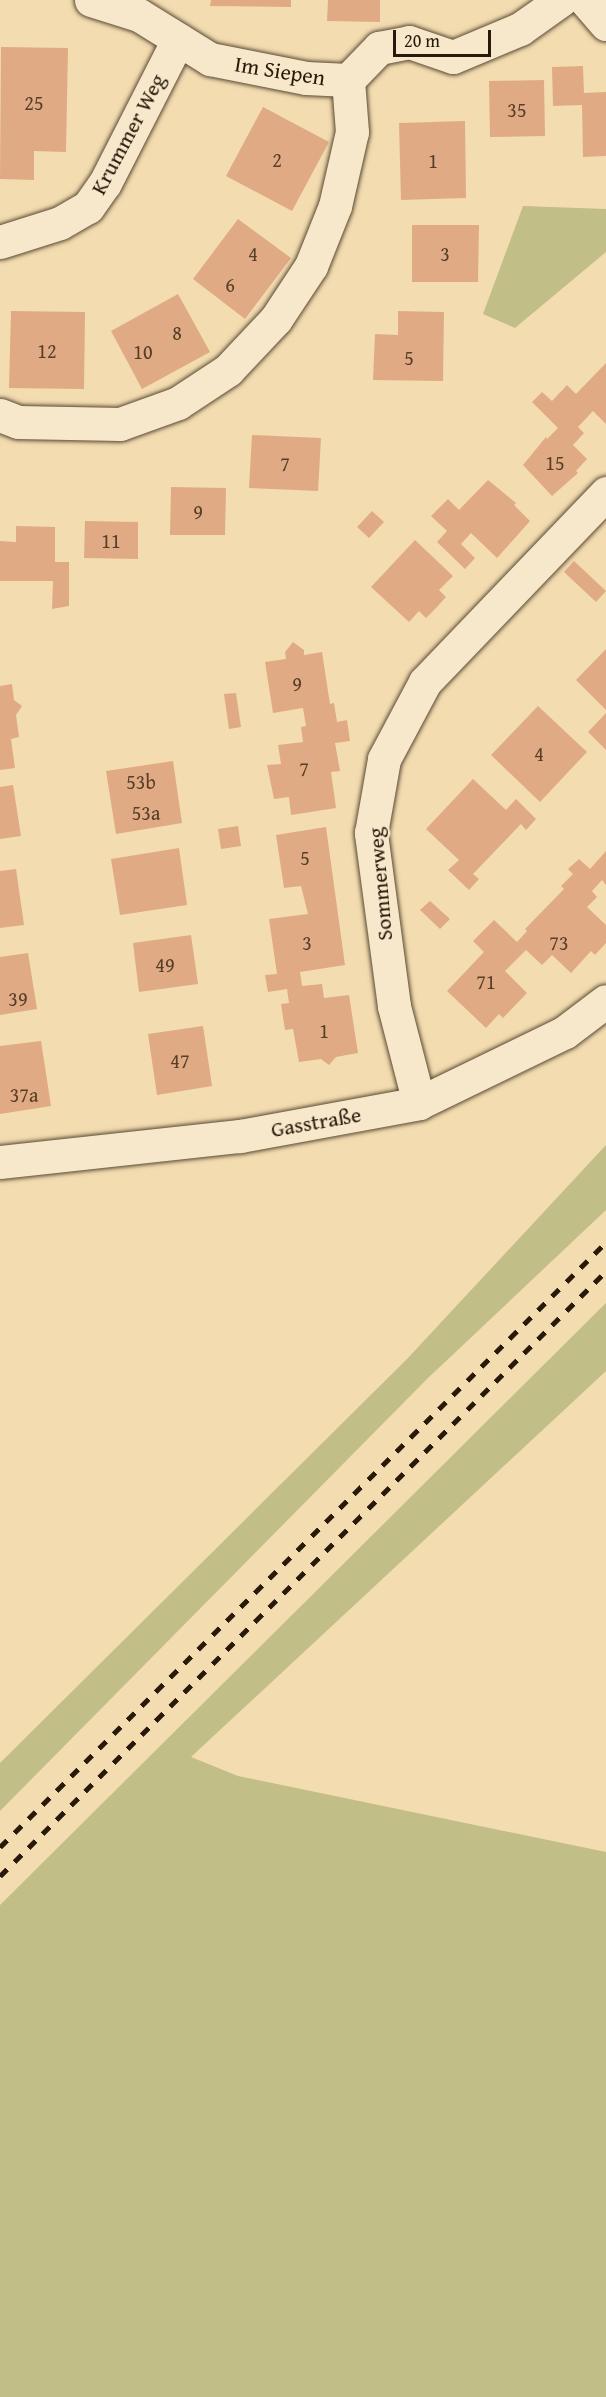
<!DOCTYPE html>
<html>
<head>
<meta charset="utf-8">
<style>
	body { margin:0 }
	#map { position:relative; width:606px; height:2397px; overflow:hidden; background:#f3dcb0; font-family:"Gentium Book Plus",serif }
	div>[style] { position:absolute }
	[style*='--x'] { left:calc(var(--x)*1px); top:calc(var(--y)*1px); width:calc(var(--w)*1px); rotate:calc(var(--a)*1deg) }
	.green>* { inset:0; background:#c2be87 }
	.building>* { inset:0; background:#e0ab84 }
	.roads { filter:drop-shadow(0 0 2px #5b4a34) drop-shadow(0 0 2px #5b4a34) }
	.minor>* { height:33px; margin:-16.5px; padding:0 16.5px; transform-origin:16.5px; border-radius:16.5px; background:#f7e8cc }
	.rail>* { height:4.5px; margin-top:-2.25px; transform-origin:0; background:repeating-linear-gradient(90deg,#28190a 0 10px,transparent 0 20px) }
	span { translate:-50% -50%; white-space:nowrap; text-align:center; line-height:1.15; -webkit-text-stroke:5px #f7e8cc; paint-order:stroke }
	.number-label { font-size:20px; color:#563e28 }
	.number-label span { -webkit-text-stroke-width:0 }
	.street-label { font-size:22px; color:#28190a }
	.scale { position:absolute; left:393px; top:30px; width:98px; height:27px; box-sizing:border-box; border:3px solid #28190a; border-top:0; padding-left:8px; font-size:18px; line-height:21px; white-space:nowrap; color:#28190a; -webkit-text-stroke:4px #f7e8cc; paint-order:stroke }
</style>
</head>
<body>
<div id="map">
	<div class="green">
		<i style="clip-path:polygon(523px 206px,606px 209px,606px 252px,515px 328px,483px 314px)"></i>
		<i style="clip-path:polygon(606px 1145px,606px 1210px,427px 1379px,0 1811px,0 1763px,407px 1359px)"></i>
		<i style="clip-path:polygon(606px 1303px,606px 1371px,191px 1757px,238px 1776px,606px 1852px,606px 2397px,0 2397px,0 1905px)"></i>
	</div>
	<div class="building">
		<i style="clip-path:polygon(211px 0,291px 0,291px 7px,210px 6px)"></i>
		<i style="clip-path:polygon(328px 0,380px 0,380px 22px,327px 21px)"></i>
		<i style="clip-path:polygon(1px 47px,68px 48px,66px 152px,34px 151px,34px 180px,0 179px)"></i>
		<i style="clip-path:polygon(583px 66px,584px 93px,606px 92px,606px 156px,583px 157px,582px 105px,553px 106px,552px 67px)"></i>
		<i style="clip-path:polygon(544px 80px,545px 136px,490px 137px,489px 81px)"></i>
		<i style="clip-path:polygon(263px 107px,329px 142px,292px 211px,226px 176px)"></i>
		<i style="clip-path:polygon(465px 121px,466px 198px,401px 200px,399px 123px)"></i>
		<i style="clip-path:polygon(238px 219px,291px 258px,245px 319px,193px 279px)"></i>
		<i style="clip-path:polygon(412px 225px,479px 225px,478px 282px,412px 282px)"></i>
		<i style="clip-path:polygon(178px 294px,210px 352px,142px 389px,111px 331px)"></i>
		<i style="clip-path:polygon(11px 311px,85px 312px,84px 389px,9px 388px)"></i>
		<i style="clip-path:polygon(398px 311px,444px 312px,443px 381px,373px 380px,375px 334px,398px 335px)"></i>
		<i style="clip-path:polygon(606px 363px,606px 424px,593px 411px,578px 427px,584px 433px,573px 445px,587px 459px,576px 471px,578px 473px,552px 496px,523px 465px,546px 437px,547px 439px,558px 428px,532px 402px,542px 392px,552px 401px,567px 385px,576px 394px)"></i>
		<i style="clip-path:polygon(252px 435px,321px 438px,318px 491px,249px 488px)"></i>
		<i style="clip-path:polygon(488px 480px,516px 503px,514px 505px,530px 521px,497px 558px,471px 533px,461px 544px,475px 558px,465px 569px,437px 542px,447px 531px,431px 516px,448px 499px,459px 510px)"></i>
		<i style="clip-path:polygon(171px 487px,226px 488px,225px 535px,170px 535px)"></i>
		<i style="clip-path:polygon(372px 511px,384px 522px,369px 538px,357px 527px)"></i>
		<i style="clip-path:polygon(85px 521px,138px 522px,138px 559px,84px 558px)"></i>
		<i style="clip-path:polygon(16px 526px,55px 527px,55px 562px,69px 562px,69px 606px,52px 609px,53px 581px,0 581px,0 541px,16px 542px)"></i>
		<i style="clip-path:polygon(415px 540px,453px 576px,439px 590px,446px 597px,436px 608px,426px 618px,419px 611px,409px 622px,371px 587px)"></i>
		<i style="clip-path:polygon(574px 561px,606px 591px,596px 602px,564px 572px)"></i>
		<i style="clip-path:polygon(293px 642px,304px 650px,304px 655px,322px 652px,330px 704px,334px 703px,337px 722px,347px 720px,350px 741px,335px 743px,340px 771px,331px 772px,336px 808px,291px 815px,289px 797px,274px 799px,267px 765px,281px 764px,278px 745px,303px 742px,301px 727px,306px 726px,303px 708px,273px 713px,265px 662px,286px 659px,285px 652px)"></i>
		<i style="clip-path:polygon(606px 649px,606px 710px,576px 680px)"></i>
		<i style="clip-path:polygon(12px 684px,14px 700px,22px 706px,16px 715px,19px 737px,11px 739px,15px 768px,0 770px,0 686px)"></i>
		<i style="clip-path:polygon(236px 693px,241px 727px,229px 729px,224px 694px)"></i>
		<i style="clip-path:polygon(538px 706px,587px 752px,540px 802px,491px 755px)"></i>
		<i style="clip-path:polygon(606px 713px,606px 750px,588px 732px)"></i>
		<i style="clip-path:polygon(173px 761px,182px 823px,116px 834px,106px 771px)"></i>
		<i style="clip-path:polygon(473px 779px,506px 810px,516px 799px,536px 819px,526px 830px,521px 824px,473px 874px,479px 879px,469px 890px,448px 870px,459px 860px,426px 829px)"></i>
		<i style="clip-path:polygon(13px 785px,21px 836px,0 839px,0 787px)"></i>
		<i style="clip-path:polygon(238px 826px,241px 846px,221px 849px,218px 829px)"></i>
		<i style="clip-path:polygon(326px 827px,345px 965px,300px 972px,302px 986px,322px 984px,324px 998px,349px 995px,358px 1053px,336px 1057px,329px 1065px,321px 1059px,299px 1062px,293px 1029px,285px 1030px,281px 1004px,289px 1003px,287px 989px,268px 992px,265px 975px,277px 974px,269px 919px,308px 914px,301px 886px,284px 888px,276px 835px)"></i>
		<i style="clip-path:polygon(179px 848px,187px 905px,120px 915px,111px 859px)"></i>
		<i style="clip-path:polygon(606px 851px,606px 885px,602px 880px,592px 891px,597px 897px,587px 907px,606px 925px,606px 943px,595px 955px,591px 951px,571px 973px,552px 955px,542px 965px,526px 950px,505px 971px,527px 993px,503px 1018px,499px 1014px,486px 1028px,447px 991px,484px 952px,473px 941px,494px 920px,517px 942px,527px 931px,525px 929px,564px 889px,561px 886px,573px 874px,568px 869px,579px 859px,590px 869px)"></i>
		<i style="clip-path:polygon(16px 869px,24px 925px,0 928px,0 871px)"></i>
		<i style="clip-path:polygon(430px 901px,450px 919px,440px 929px,420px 910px)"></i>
		<i style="clip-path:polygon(191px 935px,198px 984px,139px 992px,133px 943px)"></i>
		<i style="clip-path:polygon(28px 953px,37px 1009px,0 1015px,0 957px)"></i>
		<i style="clip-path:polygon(203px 1026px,212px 1086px,157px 1095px,148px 1034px)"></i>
		<i style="clip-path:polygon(41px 1041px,51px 1106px,0 1114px,0 1046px)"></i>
	</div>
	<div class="roads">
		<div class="minor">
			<i style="--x:91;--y:0;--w:50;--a:17.4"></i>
			<i style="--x:139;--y:15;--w:84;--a:31.8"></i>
			<i style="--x:210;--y:59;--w:98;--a:11.2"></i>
			<i style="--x:306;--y:78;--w:42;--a:2.7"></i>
			<i style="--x:348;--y:80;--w:45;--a:-45.9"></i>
			<i style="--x:379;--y:48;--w:31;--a:-11"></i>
			<i style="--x:409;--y:42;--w:46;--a:18.8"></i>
			<i style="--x:453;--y:57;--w:73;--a:-22.7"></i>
			<i style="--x:520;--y:29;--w:50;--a:-35.3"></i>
			<i style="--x:585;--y:0;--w:32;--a:49"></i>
			<i style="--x:0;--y:242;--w:63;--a:-17.6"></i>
			<i style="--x:60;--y:223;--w:32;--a:-30"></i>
			<i style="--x:88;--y:207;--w:29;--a:-55"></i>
			<i style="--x:105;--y:183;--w:161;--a:-63"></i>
			<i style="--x:0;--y:415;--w:19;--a:21"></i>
			<i style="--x:18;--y:422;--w:102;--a:1.1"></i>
			<i style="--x:120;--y:424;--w:62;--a:-19.9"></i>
			<i style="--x:178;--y:403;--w:60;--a:-33.4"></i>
			<i style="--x:228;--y:370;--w:70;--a:-46.7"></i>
			<i style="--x:276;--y:319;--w:64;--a:-56.6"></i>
			<i style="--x:311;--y:266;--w:65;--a:-68.2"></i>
			<i style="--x:335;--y:206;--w:76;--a:-77.1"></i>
			<i style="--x:352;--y:132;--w:52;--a:-94.4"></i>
			<i style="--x:419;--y:1103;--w:100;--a:-104.5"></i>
			<i style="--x:394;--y:1006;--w:175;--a:-97.6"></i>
			<i style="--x:371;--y:833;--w:75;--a:-80"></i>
			<i style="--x:384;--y:759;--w:87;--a:-62"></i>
			<i style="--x:425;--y:682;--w:262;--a:-46.2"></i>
			<i style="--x:0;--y:1162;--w:241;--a:-6.2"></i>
			<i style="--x:240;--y:1136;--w:182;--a:-10.4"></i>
			<i style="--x:419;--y:1103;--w:162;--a:-25.9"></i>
			<i style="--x:565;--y:1032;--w:51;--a:-37.1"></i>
		</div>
	</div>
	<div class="rail">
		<i style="--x:0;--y:1847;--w:856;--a:-44.95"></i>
		<i style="--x:0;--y:1876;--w:856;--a:-44.95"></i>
	</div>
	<div class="number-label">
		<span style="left:34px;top:102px">25</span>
		<span style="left:517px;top:109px">35</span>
		<span style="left:277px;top:159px">2</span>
		<span style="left:433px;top:160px">1</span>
		<span style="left:253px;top:253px">4</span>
		<span style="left:445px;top:253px">3</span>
		<span style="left:230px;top:284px">6</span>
		<span style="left:177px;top:332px">8</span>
		<span style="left:47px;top:350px">12</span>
		<span style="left:143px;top:351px">10</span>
		<span style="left:409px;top:357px">5</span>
		<span style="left:555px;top:462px">15</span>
		<span style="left:285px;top:463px">7</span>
		<span style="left:198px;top:511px">9</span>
		<span style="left:111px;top:540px">11</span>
		<span style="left:297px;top:683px">9</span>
		<span style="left:539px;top:753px">4</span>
		<span style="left:304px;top:768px">7</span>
		<span style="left:141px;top:781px">53b</span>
		<span style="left:146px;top:812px">53a</span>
		<span style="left:305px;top:857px">5</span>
		<span style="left:307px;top:942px">3</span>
		<span style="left:559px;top:942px">73</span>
		<span style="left:165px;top:964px">49</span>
		<span style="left:486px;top:981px">71</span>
		<span style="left:18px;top:998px">39</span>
		<span style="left:324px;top:1030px">1</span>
		<span style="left:180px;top:1060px">47</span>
		<span style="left:24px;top:1094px">37a</span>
	</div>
	<div class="street-label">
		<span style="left:280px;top:71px;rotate:9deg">Im Siepen</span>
		<span style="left:128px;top:134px;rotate:-62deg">Krummer Weg</span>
		<span style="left:380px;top:884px;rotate:-95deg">Sommerweg</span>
		<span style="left:316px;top:1122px;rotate:-10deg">Gasstraße</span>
	</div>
	<div class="scale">20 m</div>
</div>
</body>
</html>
